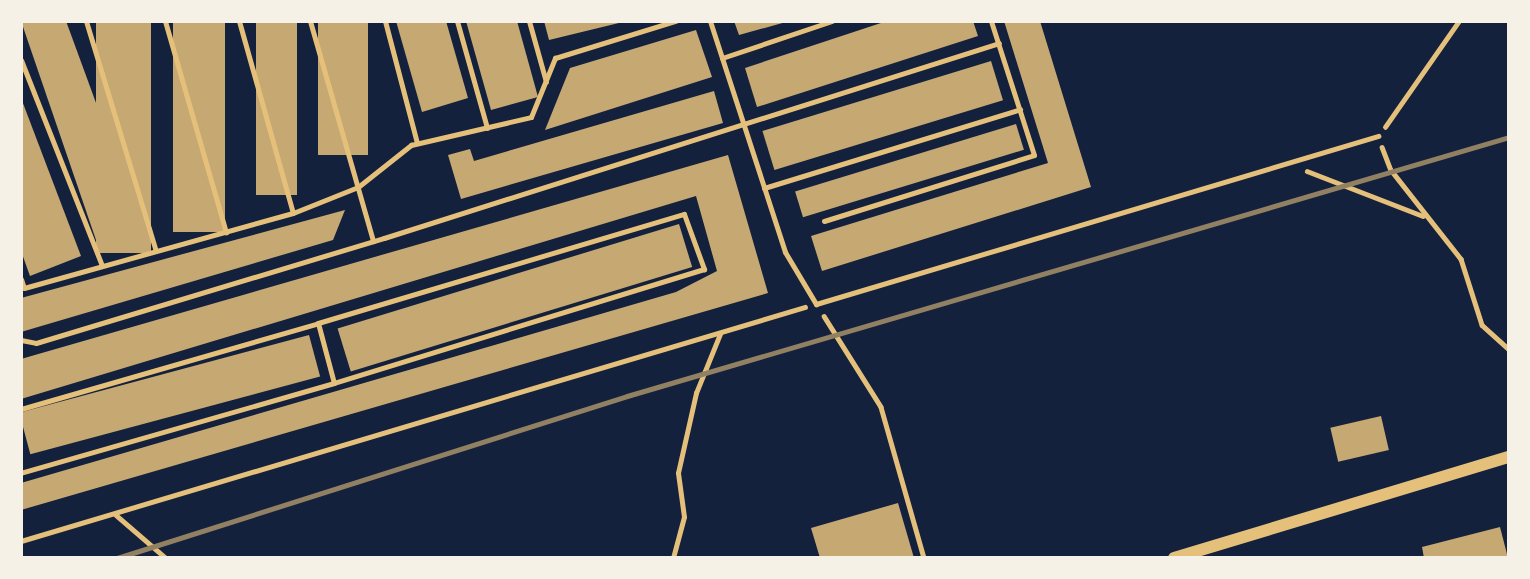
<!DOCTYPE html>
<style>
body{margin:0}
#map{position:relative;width:1530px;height:579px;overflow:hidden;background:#14213d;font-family:"Golos Text",sans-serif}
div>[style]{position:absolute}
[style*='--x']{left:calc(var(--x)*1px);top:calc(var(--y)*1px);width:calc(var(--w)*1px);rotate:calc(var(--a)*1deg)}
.building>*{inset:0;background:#c6a872;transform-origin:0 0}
.path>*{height:4.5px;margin:-2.25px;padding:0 2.25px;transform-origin:2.25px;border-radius:2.25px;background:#e5c07b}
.service>*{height:5px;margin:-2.5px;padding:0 2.5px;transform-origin:2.5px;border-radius:2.5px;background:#e5c07b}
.tertiary>*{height:12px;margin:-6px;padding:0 6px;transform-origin:6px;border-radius:6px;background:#e5c07b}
.rail>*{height:5px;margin:-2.5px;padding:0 2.5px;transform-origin:2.5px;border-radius:2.5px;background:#918062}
span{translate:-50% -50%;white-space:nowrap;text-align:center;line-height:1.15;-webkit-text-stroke:5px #f6f1e7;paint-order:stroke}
.frame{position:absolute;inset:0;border:23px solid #f6f1e7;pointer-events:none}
</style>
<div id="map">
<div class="building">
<i style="clip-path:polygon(21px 21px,66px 21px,140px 223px,96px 240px)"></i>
<i style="left:96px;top:21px;width:55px;height:232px"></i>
<i style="left:173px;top:21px;width:52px;height:211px"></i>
<i style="left:256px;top:21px;width:41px;height:174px"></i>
<i style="left:318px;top:21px;width:50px;height:134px"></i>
<i style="clip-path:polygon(396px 21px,446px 21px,468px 98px,422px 112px)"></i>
<i style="clip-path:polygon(466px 21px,517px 21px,538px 97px,491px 110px)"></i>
<i style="clip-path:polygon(544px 21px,623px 21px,623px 22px,549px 40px)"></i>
<i style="clip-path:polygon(734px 21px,786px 21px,786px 22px,739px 35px)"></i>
<i style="clip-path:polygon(887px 21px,973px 21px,978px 36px,757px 107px,745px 68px)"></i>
<i style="clip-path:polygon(1004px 21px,1040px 21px,1091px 187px,822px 271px,811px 236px,1048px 163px)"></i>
<i style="clip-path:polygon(696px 30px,712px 77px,545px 130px,570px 68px)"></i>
<i style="left:991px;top:61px;width:41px;height:239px;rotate:73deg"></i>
<i style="clip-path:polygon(714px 91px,723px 123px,461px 199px,448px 155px,470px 149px,474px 161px)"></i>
<i style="clip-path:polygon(21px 98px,81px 256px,30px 276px,21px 251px)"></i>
<i style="left:1016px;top:124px;width:27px;height:231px;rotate:73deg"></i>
<i style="clip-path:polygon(728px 155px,768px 293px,21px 510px,21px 483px,676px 292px,717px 271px,696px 196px,21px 399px,21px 359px)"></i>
<i style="clip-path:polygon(345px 210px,333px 240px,21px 332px,21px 298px)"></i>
<i style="left:679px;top:224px;width:45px;height:357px;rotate:73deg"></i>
<i style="left:309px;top:335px;width:43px;height:300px;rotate:75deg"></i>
<i style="left:1381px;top:416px;width:35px;height:52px;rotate:77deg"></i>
<i style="clip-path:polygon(898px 503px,914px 558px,820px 558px,811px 528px)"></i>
<i style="clip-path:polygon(1500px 527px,1508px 558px,1424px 558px,1422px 547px)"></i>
</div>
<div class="path">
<i style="--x:1385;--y:127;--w:129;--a:-55.1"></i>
<i style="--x:1382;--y:147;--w:25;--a:69"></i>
<i style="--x:1391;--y:170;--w:113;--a:51.8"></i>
<i style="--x:1461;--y:259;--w:69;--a:72.3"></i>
<i style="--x:1482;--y:325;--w:36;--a:42"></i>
<i style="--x:1307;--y:171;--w:124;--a:21.2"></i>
<i style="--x:824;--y:316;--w:107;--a:57.9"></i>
<i style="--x:881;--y:407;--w:157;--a:74.1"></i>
<i style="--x:116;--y:515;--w:66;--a:40.7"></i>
<i style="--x:21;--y:541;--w:818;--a:-16.62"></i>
<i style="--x:673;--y:558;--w:42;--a:-75"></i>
<i style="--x:684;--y:517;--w:44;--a:-97.8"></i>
<i style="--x:678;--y:473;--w:82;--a:-77.3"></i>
<i style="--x:696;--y:393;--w:64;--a:-67.9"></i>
</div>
<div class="service">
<i style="--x:86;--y:21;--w:240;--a:73.1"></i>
<i style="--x:165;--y:21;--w:220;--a:73.9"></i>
<i style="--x:239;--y:21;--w:199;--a:74.3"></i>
<i style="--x:310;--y:21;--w:229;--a:74"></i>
<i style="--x:385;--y:21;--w:126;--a:75.3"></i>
<i style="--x:457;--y:21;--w:111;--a:74.3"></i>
<i style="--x:529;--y:21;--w:63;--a:74.4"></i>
<i style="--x:710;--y:21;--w:243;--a:72"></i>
<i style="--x:785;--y:252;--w:61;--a:59.2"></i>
<i style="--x:816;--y:304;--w:587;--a:-16.64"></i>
<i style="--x:722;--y:58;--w:116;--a:-18.6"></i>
<i style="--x:21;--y:60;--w:221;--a:68.5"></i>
<i style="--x:764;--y:188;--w:268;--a:-17.1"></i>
<i style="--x:824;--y:221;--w:220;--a:-17.4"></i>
<i style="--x:1034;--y:155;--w:141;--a:-107.8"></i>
<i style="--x:21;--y:279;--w:9;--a:72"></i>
<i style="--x:24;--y:288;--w:279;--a:-15.6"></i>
<i style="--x:293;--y:213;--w:70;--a:-21.8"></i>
<i style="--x:358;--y:187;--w:68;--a:-38.4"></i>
<i style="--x:411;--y:145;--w:123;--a:-13.1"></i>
<i style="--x:531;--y:117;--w:64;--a:-67.9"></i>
<i style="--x:555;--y:58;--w:126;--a:-17.1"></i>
<i style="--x:318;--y:323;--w:382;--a:-16.6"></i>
<i style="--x:684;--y:214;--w:59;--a:70"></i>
<i style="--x:704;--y:269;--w:387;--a:162.9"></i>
<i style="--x:21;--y:340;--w:15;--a:11"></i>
<i style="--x:36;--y:343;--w:363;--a:-16.8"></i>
<i style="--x:384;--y:238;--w:645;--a:-17.59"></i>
<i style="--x:21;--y:409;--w:309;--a:-16.1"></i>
<i style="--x:318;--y:323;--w:62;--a:75.1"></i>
<i style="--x:334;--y:383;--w:326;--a:164"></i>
</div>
<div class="tertiary">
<i style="--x:1174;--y:558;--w:350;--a:-16.8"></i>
</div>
<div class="rail">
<i style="--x:117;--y:558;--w:535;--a:-17.62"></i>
<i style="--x:627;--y:396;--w:919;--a:-16.36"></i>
</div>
<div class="frame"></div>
</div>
